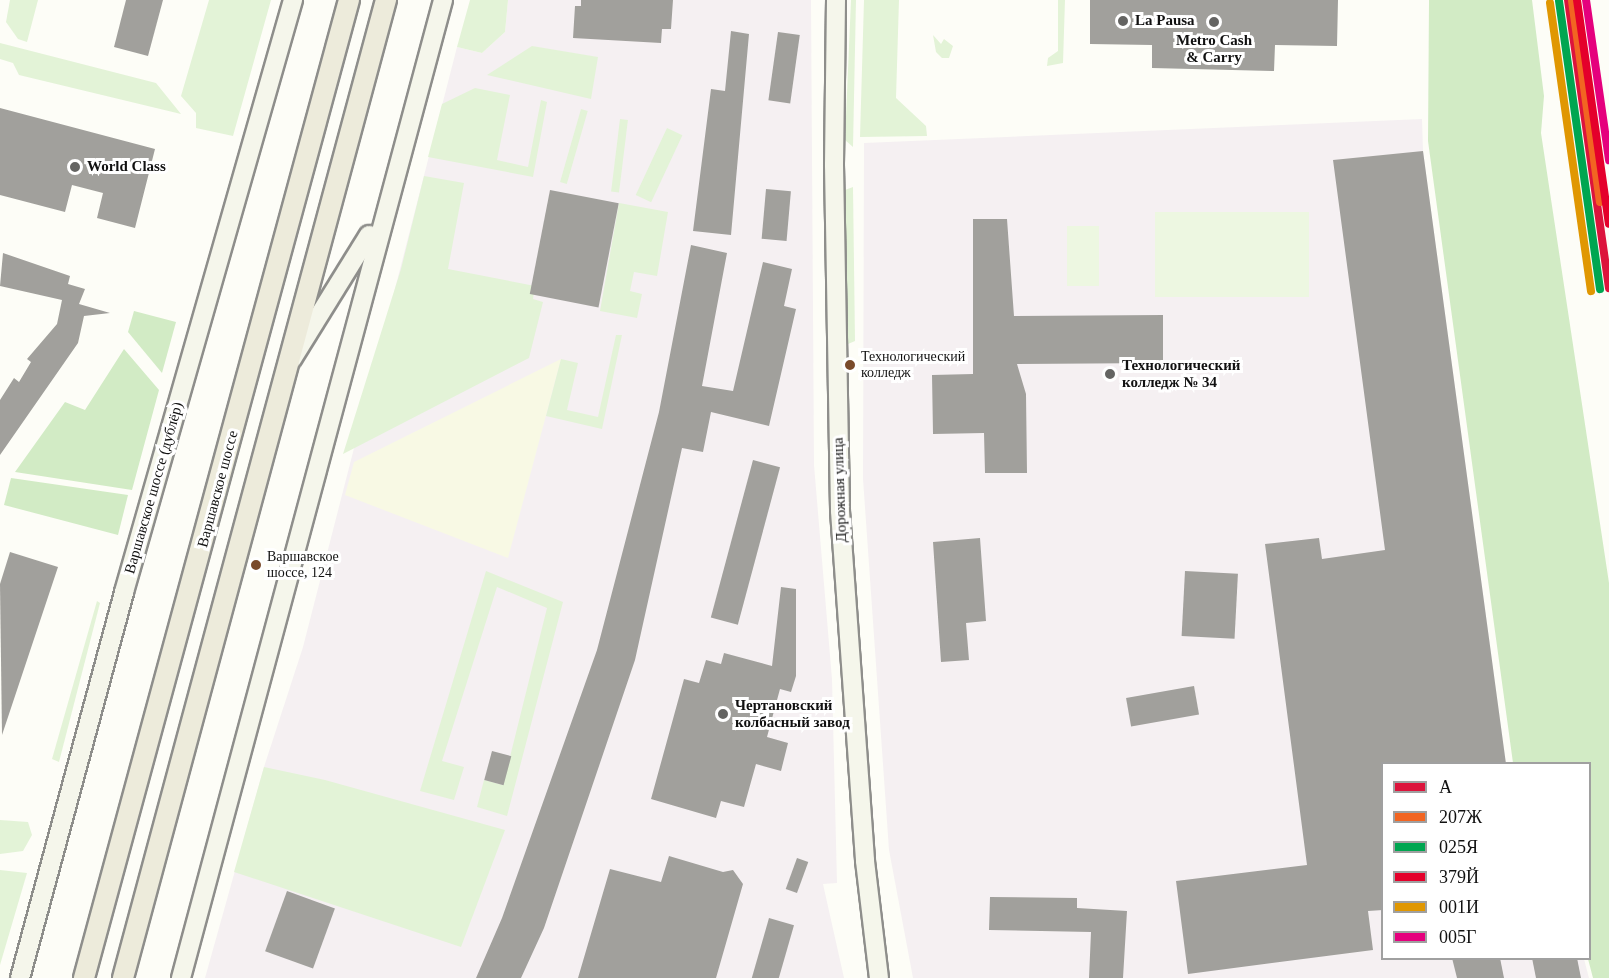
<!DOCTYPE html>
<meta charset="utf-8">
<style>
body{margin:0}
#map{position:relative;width:1609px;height:978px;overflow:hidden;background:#fdfdf7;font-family:Georgia,serif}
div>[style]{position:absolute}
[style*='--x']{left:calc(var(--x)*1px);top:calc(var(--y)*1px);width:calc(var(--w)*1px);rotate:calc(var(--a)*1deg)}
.industrial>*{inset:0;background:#f5f0f2}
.farmland>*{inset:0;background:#f8f9e4}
.green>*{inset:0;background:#e3f3d7;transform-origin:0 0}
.forest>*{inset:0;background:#d2ebc5}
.pitch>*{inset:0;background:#edf7e1;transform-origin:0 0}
.building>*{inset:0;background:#a1a09c;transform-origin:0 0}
.roads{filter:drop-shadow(2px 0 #8e8e8b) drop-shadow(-2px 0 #8e8e8b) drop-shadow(0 2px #8e8e8b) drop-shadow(0 -2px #8e8e8b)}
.secondary>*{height:18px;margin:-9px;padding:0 9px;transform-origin:9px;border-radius:9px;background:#f5f6eb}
.primary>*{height:20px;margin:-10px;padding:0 10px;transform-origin:10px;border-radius:10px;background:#edebdb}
.rail-1>*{height:8px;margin:-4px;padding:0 4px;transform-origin:4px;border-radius:4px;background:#dc143c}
.rail-2>*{height:8px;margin:-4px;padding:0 4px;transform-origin:4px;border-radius:4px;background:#f26522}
.rail-3>*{height:8px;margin:-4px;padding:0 4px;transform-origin:4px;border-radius:4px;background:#00a651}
.rail-4>*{height:8px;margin:-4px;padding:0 4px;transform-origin:4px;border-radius:4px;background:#e4002b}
.rail-5>*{height:8px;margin:-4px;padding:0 4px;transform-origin:4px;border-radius:4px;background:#e09702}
.rail-6>*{height:8px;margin:-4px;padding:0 4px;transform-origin:4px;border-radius:4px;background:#e5007d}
.dots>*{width:16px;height:16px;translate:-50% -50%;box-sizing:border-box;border:3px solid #fff;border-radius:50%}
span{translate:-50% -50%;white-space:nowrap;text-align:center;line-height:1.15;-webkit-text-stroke:6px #fff;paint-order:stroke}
.bus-label{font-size:14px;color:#111}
.left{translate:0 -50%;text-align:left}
.poi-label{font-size:15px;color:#111;font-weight:700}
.street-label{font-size:15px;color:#111}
.legend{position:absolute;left:1381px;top:762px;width:210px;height:198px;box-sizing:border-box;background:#fff;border:2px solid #a0a0a0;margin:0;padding:8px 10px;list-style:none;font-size:18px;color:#111}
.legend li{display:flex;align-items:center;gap:12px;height:30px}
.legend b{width:30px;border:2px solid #a0a0a0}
</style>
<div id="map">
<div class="industrial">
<i style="clip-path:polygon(508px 0,811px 0,814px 465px,832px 679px,837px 883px,823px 884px,844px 978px,205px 978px,264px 767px,303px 647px,457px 47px,482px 53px,505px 32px)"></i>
<i style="clip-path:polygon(1422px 119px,1423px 151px,1506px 763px,1382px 764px,1382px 958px,1584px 959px,1589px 978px,913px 978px,889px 850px,863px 479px,864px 143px)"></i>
</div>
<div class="farmland">
<i style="clip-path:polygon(561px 359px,508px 558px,345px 495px,354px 462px)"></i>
</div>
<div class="green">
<i style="clip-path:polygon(10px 0,38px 0,27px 42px,18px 39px,6px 22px)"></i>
<i style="clip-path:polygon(209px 0,271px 0,233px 136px,196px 128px,196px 113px,181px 96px)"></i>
<i style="clip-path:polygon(470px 0,508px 0,505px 32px,482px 53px,457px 47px)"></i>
<i style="clip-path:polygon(851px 0,856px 0,853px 147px,845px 140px)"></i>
<i style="clip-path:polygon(864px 0,899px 0,896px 98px,926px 126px,927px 136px,860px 137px)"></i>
<i style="clip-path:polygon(1058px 0,1065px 0,1063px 63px,1047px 66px,1048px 58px,1058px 51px)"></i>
<i style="clip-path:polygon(933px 35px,941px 44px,944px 39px,953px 46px,949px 58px,942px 58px,936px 52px)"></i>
<i style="clip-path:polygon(0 43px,156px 83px,181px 114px,19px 75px,13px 63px,0 59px)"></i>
<i style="clip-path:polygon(532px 46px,598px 57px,591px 99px,487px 75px)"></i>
<i style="clip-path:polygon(475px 88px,510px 95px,497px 160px,528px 167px,541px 100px,547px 102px,533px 177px,428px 157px,442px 104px)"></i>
<i style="left:581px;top:109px;width:7px;height:76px;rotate:16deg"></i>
<i style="left:620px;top:119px;width:8px;height:73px;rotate:7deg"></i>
<i style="left:667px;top:128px;width:17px;height:74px;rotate:25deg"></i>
<i style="clip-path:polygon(424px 176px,464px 183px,448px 269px,535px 286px,533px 299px,543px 302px,529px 358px,343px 454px,401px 269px)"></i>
<i style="clip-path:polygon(853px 187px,855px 341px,848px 344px,845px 190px)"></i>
<i style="clip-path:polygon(619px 203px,668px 212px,657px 276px,634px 272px,630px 291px,642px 294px,637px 318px,600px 311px)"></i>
<i style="clip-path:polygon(616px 335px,622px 335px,602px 429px,546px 416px,561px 359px,578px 363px,567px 410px,598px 417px)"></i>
<i style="clip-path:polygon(486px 571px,563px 602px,507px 816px,477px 807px,484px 780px,503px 785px,547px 608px,497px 587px,442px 761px,464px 767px,454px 800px,420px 791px)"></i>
<i style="clip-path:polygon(97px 601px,100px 603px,59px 762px,52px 759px)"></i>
<i style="clip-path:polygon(264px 767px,325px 780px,505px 830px,461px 947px,234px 872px)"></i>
<i style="clip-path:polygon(0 820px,28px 822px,32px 835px,23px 851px,0 854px)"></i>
<i style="clip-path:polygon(0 870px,27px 873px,0 965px)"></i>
</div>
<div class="forest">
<i style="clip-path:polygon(1429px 0,1532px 0,1544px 96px,1541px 133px,1609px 583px,1609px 978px,1593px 978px,1588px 959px,1590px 764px,1513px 763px,1428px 141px)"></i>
<i style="clip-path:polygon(134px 311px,176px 322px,162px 373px,128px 332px)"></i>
<i style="clip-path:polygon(124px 349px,159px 390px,132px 490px,15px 472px,65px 402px,85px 410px)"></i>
<i style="clip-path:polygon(11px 478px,128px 495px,118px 535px,4px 505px)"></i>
</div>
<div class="pitch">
<i style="left:1155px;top:212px;width:154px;height:85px"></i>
<i style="left:1067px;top:226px;width:32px;height:60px"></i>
</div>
<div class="building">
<i style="clip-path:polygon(126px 0,163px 0,148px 56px,114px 47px)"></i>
<i style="clip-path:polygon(581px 0,673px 0,671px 29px,662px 29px,661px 43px,573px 38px,575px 6px,581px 6px)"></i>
<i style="clip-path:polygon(1090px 0,1338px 0,1337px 46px,1275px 45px,1274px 71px,1152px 68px,1152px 45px,1090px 44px)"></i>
<i style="clip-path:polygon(731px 31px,749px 34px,731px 235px,693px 231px,711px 89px,725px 91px)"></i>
<i style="left:778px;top:32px;width:22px;height:69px;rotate:8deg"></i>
<i style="clip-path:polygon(0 108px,155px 149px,135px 228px,97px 218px,103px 193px,72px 185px,65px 212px,0 195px)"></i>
<i style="clip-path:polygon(1423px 151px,1506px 764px,1383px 764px,1383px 910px,1368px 911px,1373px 950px,1188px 974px,1176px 881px,1307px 865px,1265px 544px,1319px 538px,1322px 559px,1385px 550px,1333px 160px)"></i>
<i style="left:766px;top:189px;width:25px;height:50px;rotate:5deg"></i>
<i style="left:550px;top:190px;width:70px;height:106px;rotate:11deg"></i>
<i style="clip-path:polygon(973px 219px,1007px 219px,1014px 316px,1163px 315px,1163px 363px,1017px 364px,1026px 394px,1027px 473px,985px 473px,984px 433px,933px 434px,932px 375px,973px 374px)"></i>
<i style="clip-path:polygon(691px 245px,727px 253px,702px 386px,733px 391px,763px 262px,792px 269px,784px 306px,796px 309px,769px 426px,711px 412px,703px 452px,682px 448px,635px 660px,544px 928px,521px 978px,476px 978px,502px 918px,597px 650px,659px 412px)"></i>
<i style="clip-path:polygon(3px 253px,70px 276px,68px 284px,85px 289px,79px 304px,110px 313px,84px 316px,78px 343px,0 455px,0 400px,14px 378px,19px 382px,31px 362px,27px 359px,57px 324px,62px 300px,0 286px)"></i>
<i style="left:753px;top:460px;width:28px;height:163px;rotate:15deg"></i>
<i style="clip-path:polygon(980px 538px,986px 621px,966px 623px,969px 660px,941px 662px,933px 542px)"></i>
<i style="clip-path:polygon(10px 552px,58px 567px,2px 735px,0 584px)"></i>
<i style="left:1185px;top:571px;width:53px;height:65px;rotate:3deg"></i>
<i style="clip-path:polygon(781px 587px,796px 589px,796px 676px,791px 692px,780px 689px,767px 737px,788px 743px,781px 771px,756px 764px,744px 807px,721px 801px,716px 818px,651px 799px,684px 679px,699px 683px,706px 660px,721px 664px,724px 653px,772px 666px)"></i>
<i style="left:1194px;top:686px;width:29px;height:69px;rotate:80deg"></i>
<i style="left:492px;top:751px;width:20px;height:30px;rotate:15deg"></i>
<i style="clip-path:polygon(669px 856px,723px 872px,733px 870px,743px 884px,716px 978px,578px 978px,610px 869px,661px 882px)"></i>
<i style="left:797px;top:858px;width:12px;height:33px;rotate:20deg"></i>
<i style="left:287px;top:891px;width:51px;height:64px;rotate:20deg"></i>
<i style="clip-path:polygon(990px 897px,1077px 898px,1077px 908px,1127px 911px,1123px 978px,1089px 978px,1091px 932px,989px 930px)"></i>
<i style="left:769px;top:918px;width:26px;height:63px;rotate:16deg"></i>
<i style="clip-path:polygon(1452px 958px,1500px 958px,1504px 978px,1457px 978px)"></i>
<i style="clip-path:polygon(1532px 958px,1577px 958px,1581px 978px,1536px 978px)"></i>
</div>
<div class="roads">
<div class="secondary">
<i style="--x:836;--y:0;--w:165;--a:90.7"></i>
<i style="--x:834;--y:165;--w:346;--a:89"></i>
<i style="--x:840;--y:511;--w:351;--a:85.9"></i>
<i style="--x:865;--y:861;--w:118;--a:83.2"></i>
<i style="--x:292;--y:359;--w:146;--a:-58.2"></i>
<i style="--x:20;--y:978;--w:400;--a:-74.9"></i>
<i style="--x:124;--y:592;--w:616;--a:-74.07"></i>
<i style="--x:181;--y:978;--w:1012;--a:-75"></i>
</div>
<div class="primary">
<i style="--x:84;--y:978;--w:1013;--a:-74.84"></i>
<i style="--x:123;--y:978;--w:1013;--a:-74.95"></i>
</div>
</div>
<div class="rail-1">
<i style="--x:1568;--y:0;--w:291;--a:81.9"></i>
</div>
<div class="rail-2">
<i style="--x:1572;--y:1;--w:203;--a:82.1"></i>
</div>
<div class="rail-3">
<i style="--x:1559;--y:1;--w:291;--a:81.9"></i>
</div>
<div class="rail-4">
<i style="--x:1577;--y:0;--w:226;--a:81.9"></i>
</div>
<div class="rail-5">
<i style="--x:1550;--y:3;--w:291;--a:81.9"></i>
</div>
<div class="rail-6">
<i style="--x:1586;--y:0;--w:162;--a:81.8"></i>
</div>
<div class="dots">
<i style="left:1123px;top:21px;background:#646462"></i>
<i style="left:1214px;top:22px;background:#646462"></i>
<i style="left:75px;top:167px;background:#646462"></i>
<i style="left:850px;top:365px;background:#7a4b2a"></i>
<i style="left:1110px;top:374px;background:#646462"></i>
<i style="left:256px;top:565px;background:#7a4b2a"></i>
<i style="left:723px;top:714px;background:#646462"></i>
</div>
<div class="bus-label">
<span class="left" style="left:861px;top:365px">Технологический<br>колледж</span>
<span class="left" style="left:267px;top:565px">Варшавское<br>шоссе, 124</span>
</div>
<div class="poi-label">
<span class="left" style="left:1135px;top:21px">La Pausa</span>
<span style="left:1214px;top:49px">Metro Cash<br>&amp; Carry</span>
<span class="left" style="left:87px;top:167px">World Class</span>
<span class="left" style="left:1122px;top:374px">Технологический<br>колледж № 34</span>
<span class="left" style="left:735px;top:714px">Чертановский<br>колбасный завод</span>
</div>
<div class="street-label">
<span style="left:154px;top:488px;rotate:-74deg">Варшавское шоссе (дублёр)</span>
<span style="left:218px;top:489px;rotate:-75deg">Варшавское шоссе</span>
<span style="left:840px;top:490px;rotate:-92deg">Дорожная улица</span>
</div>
<ul class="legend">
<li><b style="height:8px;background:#dc143c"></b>A</li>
<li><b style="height:8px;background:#f26522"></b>207Ж</li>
<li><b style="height:8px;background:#00a651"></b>025Я</li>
<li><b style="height:8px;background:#e4002b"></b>379Й</li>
<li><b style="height:8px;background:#e09702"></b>001И</li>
<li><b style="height:8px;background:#e5007d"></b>005Г</li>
</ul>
</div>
